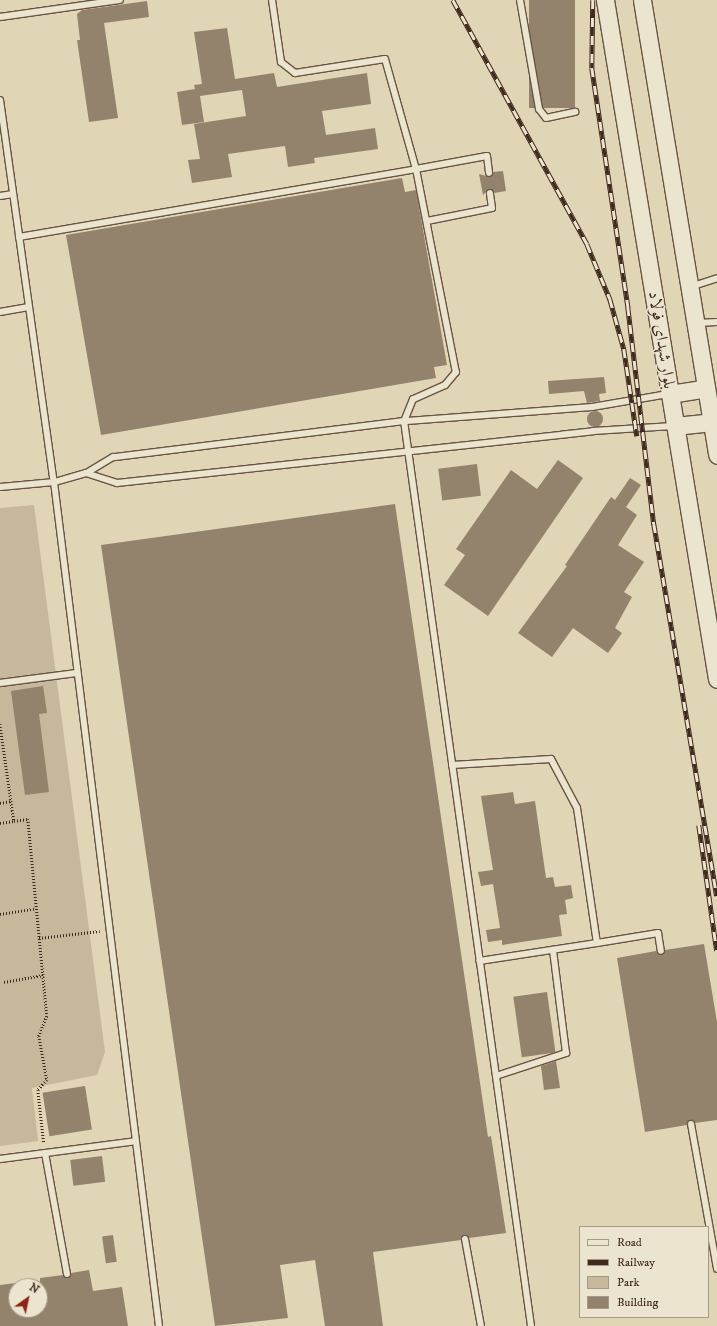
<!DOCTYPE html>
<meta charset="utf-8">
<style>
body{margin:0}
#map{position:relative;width:717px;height:1326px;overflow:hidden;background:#e0d5b4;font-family:"IM FELL DW Pica",Amiri,serif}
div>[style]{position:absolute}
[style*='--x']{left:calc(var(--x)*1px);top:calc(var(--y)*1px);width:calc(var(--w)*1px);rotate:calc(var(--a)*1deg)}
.green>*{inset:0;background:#c5b89b}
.building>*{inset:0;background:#93826c;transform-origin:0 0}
.round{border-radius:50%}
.path>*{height:2.5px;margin-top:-1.25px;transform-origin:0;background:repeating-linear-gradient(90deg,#40291f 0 1px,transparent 0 3px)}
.roads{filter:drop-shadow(1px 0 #685444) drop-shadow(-1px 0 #685444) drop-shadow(0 1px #685444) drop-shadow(0 -1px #685444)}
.lane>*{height:6px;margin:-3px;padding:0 3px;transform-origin:3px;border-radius:3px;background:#ebe4ce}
.secondary>*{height:17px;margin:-8.5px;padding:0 8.5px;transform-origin:8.5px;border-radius:8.5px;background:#ebe4ce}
.rail>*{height:4.5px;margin-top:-2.25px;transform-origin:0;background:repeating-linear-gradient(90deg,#ebe4ce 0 9px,#40291f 0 18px);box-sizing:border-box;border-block:1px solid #40291f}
span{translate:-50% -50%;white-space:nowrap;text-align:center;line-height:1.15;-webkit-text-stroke:3px #ebe4ce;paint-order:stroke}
.street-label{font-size:17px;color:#40291f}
.legend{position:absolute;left:579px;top:1226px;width:130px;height:92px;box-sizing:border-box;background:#ebe4ce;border:1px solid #a79988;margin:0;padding:5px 7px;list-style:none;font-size:12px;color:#40291f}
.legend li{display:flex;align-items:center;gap:8px;height:20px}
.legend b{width:20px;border:1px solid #a79988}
.north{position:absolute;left:8px;top:1278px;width:40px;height:40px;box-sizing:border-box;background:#ebe4ce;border:1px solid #a79988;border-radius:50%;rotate:33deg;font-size:11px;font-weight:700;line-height:16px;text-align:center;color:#40291f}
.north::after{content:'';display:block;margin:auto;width:14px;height:18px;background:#8f2418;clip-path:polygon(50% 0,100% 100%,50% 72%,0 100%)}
</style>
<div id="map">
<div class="green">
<i style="clip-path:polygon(34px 505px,105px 1052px,97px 1075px,32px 1088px,38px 1141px,0 1146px,0 508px)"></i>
</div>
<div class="building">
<i style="left:529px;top:0;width:46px;height:108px"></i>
<i style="clip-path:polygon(147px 1px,149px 17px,104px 23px,118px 118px,89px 122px,77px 40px,80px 40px,77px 14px,82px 10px)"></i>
<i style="clip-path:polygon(227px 28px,235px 79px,274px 73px,277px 87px,367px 73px,371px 104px,322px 111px,326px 135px,375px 128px,378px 149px,314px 158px,315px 163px,288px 167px,285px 146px,228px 154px,232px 177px,192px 183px,188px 160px,200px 159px,194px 124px,246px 116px,242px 90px,200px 96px,204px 122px,182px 125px,177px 92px,195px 89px,194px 85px,202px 84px,194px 32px)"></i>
<i style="clip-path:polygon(503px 171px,506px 191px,494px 193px,489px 189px,483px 195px,479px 174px,490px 177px,493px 172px)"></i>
<i style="clip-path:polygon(402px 178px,405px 192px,416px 190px,447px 365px,434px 367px,436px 378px,101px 435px,66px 235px)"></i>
<i style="clip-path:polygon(604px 377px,606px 393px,599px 394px,600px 401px,587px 403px,584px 391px,549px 394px,548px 381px)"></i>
<i class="round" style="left:587px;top:411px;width:16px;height:16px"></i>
<i style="clip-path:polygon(558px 460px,583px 478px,488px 616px,444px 585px,465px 555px,456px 549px,511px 470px,537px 489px)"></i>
<i style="left:477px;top:464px;width:32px;height:39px;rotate:83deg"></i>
<i style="clip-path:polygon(630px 478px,641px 485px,626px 507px,637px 515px,618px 545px,644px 562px,624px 592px,632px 597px,615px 628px,622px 633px,608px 653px,573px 628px,552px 657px,518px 633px,567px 566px,565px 565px,611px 497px,615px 500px)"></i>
<i style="clip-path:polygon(395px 504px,488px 1137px,491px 1136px,506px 1233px,469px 1238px,465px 1235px,461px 1240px,373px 1252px,383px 1326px,325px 1326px,315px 1260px,280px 1265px,288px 1318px,215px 1326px,101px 545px)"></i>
<i style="clip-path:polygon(43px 686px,47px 713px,39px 714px,49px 792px,25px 795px,11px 691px)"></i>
<i style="clip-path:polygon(513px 792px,515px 804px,535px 801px,546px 878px,553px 877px,555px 887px,571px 885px,573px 898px,565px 900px,567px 914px,559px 915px,562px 936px,502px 945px,502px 940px,488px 942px,486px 930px,500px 928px,493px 884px,481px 886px,478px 872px,493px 870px,481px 796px)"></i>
<i style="clip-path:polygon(704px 944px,717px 1022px,717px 1120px,695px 1123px,691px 1120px,687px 1125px,645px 1132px,617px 958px,656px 951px,661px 955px,665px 950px)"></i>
<i style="left:547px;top:992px;width:61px;height:34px;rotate:82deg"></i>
<i style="clip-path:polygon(556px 1061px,560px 1088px,544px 1090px,541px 1066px)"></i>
<i style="left:85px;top:1086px;width:44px;height:43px;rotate:81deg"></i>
<i style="left:102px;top:1156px;width:26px;height:32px;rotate:83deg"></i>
<i style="left:113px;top:1235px;width:27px;height:11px;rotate:82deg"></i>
<i style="clip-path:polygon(89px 1270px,93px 1291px,122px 1287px,128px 1326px,0 1326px,0 1285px,16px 1283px,16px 1310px,40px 1310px,40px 1278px,63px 1275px,67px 1278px,71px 1273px)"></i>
</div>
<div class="path">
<i style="--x:0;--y:724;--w:98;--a:81.8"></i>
<i style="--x:14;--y:821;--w:14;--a:-8"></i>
<i style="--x:28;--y:819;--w:198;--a:84.5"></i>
<i style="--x:47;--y:1016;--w:22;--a:112"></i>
<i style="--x:39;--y:1036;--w:45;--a:79.7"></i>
<i style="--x:47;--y:1080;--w:13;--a:132"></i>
<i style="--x:38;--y:1090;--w:54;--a:83.7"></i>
<i style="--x:0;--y:803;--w:11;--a:-10"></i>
<i style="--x:0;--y:823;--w:14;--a:-8"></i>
<i style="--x:0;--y:914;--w:36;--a:-9"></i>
<i style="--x:39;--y:938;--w:61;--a:-6.5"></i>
<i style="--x:4;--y:982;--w:40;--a:-10"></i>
</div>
<div class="roads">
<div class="lane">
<i style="--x:272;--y:0;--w:63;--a:81.7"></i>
<i style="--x:281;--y:62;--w:18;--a:38"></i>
<i style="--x:295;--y:73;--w:91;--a:-8.8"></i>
<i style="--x:385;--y:59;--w:114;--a:74.3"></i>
<i style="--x:416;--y:169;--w:72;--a:-10.4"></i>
<i style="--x:487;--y:156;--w:17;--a:83"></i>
<i style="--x:520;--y:0;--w:111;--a:80.1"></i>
<i style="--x:539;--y:109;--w:11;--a:52"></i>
<i style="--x:546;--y:118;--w:30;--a:-12"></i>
<i style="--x:0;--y:17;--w:121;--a:-8.1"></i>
<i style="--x:0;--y:100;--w:386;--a:82"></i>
<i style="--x:54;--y:482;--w:54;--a:174.7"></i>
<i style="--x:0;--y:196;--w:13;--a:-9"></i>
<i style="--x:427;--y:221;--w:66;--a:-11.3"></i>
<i style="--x:492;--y:208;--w:15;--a:-98"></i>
<i style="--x:19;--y:237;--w:403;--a:-9.7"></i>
<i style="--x:416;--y:169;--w:207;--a:78.9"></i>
<i style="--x:456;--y:372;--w:17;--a:130"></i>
<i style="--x:445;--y:385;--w:35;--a:156"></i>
<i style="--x:413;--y:399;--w:24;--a:112"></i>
<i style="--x:404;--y:421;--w:914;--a:82.01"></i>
<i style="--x:690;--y:287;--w:28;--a:-18"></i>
<i style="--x:0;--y:312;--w:29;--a:-10"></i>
<i style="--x:697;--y:323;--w:20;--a:-3"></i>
<i style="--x:668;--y:394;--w:77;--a:170.3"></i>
<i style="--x:592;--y:407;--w:189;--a:175.7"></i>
<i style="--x:404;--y:421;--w:293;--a:172.9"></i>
<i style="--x:113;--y:457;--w:31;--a:149"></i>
<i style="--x:86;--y:473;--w:33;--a:18"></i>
<i style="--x:117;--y:483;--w:479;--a:-6.2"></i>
<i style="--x:593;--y:431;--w:80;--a:-3.6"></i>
<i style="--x:86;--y:473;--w:33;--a:164"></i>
<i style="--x:54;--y:482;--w:851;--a:82.91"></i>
<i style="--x:0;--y:683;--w:78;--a:-7.4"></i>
<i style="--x:452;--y:765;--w:99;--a:-3.5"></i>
<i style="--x:551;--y:759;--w:55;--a:62"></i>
<i style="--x:577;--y:808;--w:136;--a:81.6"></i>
<i style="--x:597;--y:943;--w:119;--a:171.3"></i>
<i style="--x:597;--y:943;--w:62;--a:-9.3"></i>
<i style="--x:658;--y:933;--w:18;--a:81"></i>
<i style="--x:496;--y:1076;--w:74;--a:-18.2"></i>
<i style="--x:566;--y:1053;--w:104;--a:-97.2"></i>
<i style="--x:691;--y:1124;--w:147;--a:79.8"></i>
<i style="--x:45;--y:1153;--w:123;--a:79.7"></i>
<i style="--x:0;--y:1159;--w:137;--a:-7.5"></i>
<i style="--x:465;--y:1239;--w:88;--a:79.6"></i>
</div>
<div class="secondary">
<i style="--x:605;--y:0;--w:688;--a:80.63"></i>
<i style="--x:642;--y:0;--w:461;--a:80.6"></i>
<i style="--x:670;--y:394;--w:36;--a:-9"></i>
<i style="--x:675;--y:426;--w:37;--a:-6"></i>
</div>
</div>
<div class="rail">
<i style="--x:453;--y:0;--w:278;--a:61.2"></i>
<i style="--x:587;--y:244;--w:60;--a:67.3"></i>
<i style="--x:610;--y:299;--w:52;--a:74.4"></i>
<i style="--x:624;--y:349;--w:88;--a:81.5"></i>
<i style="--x:593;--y:0;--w:68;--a:90.8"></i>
<i style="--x:592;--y:68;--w:242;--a:81.4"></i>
<i style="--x:628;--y:307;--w:219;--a:83.2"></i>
<i style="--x:654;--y:524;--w:377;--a:80.4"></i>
<i style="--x:699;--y:825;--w:127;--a:81.9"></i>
</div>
<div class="street-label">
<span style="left:661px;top:340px;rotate:81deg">بلوار شهدای فولاد</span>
</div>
<ul class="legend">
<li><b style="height:5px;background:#ebe4ce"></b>Road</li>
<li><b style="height:5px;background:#40291f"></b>Railway</li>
<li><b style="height:11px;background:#c5b89b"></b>Park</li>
<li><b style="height:11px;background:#93826c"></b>Building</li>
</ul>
<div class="north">N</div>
</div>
